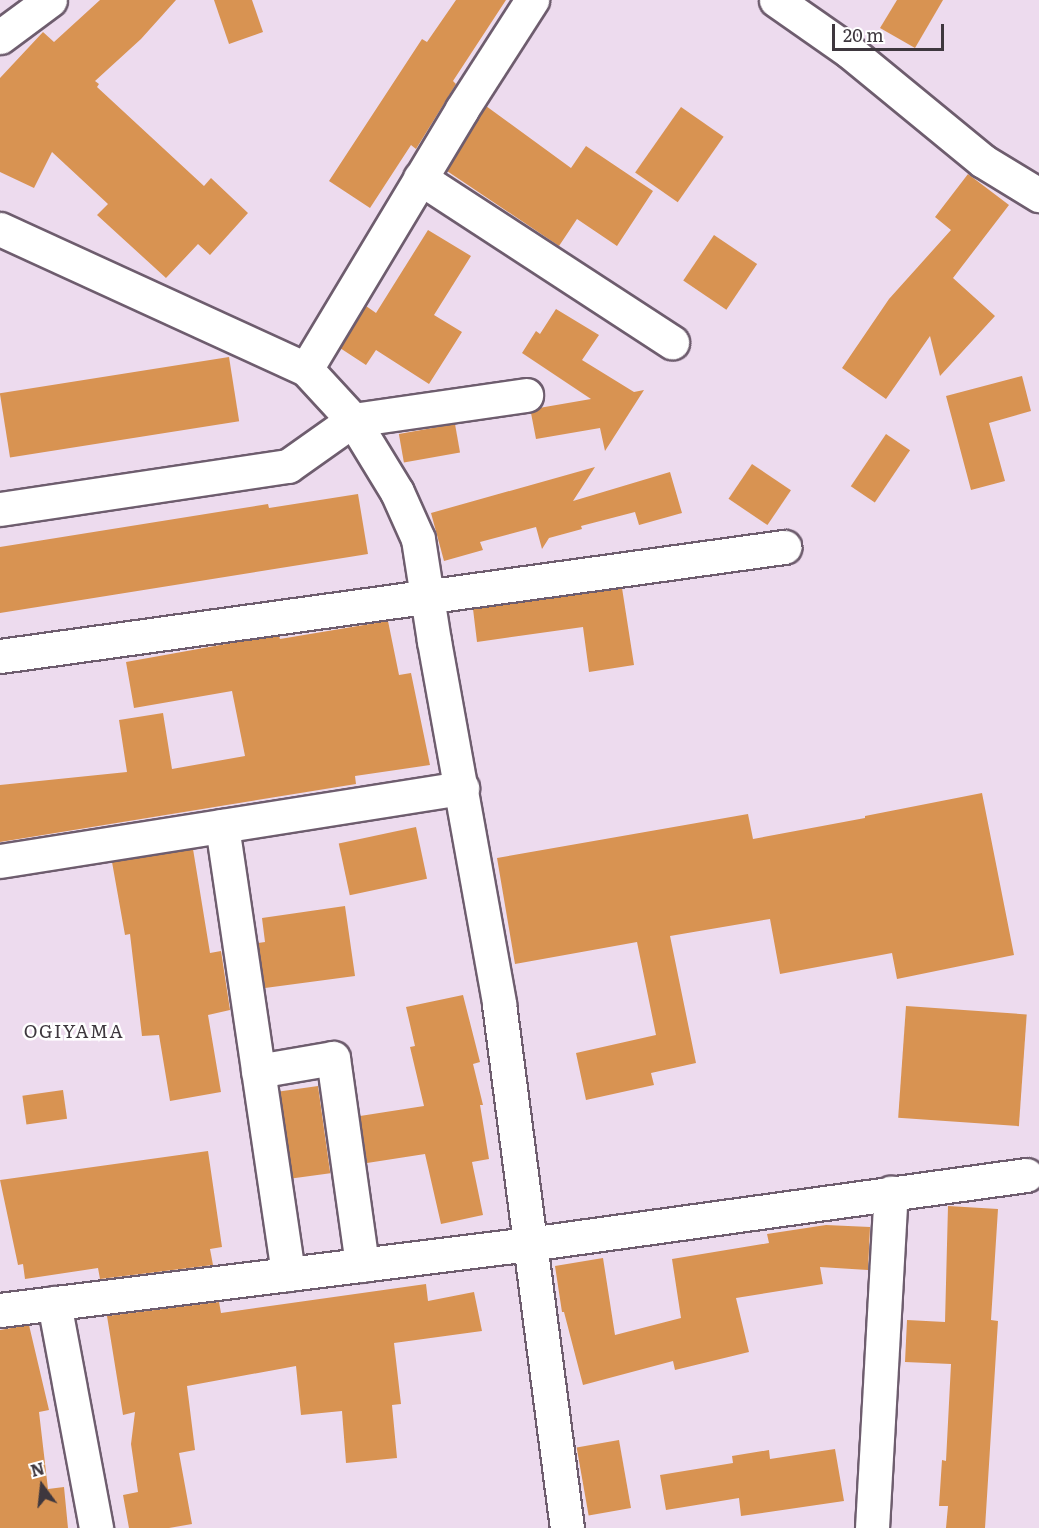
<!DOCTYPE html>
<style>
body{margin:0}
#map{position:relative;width:1039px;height:1528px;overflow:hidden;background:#eddbee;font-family:Literata,serif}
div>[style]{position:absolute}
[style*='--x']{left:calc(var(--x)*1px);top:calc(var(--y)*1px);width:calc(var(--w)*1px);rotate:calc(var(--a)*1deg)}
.building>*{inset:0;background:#d89352;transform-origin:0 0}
.roads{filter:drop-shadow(2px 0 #6e5d6e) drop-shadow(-2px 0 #6e5d6e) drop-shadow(0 2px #6e5d6e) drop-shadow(0 -2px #6e5d6e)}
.minor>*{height:33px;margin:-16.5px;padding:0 16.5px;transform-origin:16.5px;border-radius:16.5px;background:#fff}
span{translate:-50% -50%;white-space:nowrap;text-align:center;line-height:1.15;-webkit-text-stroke:5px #fff;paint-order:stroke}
.quarter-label{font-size:18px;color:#3e373e;letter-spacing:1.5px}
.north{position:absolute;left:12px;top:1456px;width:60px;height:60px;-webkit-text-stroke:4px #fff;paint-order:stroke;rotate:345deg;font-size:16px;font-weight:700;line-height:24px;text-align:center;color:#3e373e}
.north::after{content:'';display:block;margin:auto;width:21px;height:27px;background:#3e373e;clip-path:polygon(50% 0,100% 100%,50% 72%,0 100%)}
.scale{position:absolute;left:832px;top:24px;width:112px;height:27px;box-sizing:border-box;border:3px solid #3e373e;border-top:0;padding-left:8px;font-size:18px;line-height:21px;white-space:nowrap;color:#3e373e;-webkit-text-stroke:4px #fff;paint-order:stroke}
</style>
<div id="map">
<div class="building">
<i style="clip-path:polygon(100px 0,176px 0,141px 39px,95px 81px,99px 84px,97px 87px,204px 186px,211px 178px,248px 213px,210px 255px,198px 244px,166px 278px,97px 215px,108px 204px,52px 152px,34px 188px,0 172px,0 78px,43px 32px,54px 42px)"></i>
<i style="clip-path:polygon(214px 0,252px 0,263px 32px,229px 44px)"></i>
<i style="clip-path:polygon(456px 0,506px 0,453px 81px,456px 84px,416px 149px,411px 145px,370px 208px,329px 181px,422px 39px,427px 42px)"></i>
<i style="clip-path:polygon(897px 0,943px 0,915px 48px,880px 28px)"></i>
<i style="clip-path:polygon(486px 106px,571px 168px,586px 146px,653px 191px,617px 246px,577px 219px,559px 246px,447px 171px)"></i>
<i style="left:681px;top:107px;width:52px;height:80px;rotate:35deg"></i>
<i style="clip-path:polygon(968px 174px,1009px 205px,953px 278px,995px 316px,940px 376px,930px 336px,886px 399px,842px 368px,889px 299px,951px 230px,935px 217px)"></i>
<i style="clip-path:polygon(428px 230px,471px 256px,434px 315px,462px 332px,429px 384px,376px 350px,366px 365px,340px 348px,366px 306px,376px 313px)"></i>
<i style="left:714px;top:235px;width:52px;height:55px;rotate:34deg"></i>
<i style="clip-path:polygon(556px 309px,599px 335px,582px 360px,634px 392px,644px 390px,605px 451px,600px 428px,536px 439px,531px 413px,539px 408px,591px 399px,522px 353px,536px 331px,540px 334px)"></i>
<i style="left:229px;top:357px;width:65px;height:232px;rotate:81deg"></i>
<i style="clip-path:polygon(1022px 376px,1031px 411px,989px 423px,1005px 481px,971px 490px,946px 396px)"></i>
<i style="left:455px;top:424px;width:29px;height:57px;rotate:80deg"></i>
<i style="left:886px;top:434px;width:29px;height:63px;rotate:34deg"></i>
<i style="left:752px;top:464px;width:47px;height:42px;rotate:34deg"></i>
<i style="clip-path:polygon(595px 467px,573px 501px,670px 472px,682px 513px,639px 525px,635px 512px,581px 526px,582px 529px,549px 538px,542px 549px,536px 527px,480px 542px,483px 550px,444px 561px,431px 513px)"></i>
<i style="clip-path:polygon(358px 494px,368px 554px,0 613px,0 547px,268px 504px,269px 508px)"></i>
<i style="clip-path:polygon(622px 588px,634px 665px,589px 672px,583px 627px,477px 642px,473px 609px)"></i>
<i style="clip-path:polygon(388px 621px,399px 675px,411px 673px,430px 765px,355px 776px,356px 784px,0 842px,0 785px,127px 772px,119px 720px,163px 713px,172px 769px,245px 756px,232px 691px,134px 708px,126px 662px,237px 642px,279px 636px,280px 639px)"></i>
<i style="clip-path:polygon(982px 793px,1014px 955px,897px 979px,892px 953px,780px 974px,770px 919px,670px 936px,696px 1063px,651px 1073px,654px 1085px,586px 1100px,576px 1053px,656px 1035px,637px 942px,515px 964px,497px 858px,748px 814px,753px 839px,865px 818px,865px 816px)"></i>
<i style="left:416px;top:827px;width:53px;height:79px;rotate:78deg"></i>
<i style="clip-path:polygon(193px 849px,210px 953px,221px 951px,230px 1010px,208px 1015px,221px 1092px,170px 1101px,159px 1035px,142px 1036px,130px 934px,125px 935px,112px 862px)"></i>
<i style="clip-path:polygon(345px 906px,355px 976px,265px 988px,258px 943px,265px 942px,262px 918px)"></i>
<i style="clip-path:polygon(463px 995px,480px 1062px,473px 1064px,483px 1105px,480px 1105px,489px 1159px,472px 1162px,483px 1215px,441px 1224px,425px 1154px,367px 1163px,360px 1116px,424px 1106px,410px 1047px,415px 1046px,406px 1007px)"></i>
<i style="left:906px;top:1006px;width:121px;height:112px;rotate:4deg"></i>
<i style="left:318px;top:1086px;width:88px;height:39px;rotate:82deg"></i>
<i style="left:63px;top:1090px;width:29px;height:41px;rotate:82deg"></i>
<i style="clip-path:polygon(208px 1151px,222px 1247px,210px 1249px,213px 1265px,100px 1279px,98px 1268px,25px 1279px,23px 1264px,18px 1265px,0 1180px)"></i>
<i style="clip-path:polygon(948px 1206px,998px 1209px,991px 1320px,998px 1321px,985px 1528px,946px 1528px,948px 1506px,939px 1506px,942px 1460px,946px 1461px,951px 1364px,905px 1362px,907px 1320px,945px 1322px)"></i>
<i style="clip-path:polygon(826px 1225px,870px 1227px,868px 1270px,820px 1267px,823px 1284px,736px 1298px,749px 1352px,675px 1370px,673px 1361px,583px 1385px,564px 1312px,562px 1312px,555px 1266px,603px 1258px,615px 1335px,681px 1318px,672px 1259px,769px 1243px,767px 1234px)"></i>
<i style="clip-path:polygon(426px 1284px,428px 1301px,474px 1292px,482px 1331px,394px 1343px,401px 1404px,392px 1405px,397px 1458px,346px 1463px,342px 1411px,301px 1415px,296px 1366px,187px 1386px,195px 1450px,179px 1453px,192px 1524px,169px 1528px,129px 1528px,123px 1495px,138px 1492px,131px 1444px,135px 1412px,123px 1415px,107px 1316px,219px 1302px,221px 1313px)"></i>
<i style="clip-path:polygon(29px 1325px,49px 1410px,39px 1412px,48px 1489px,64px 1487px,68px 1528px,0 1528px,0 1330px)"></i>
<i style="left:619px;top:1440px;width:69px;height:43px;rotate:80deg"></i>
<i style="clip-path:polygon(835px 1449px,844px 1501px,741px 1516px,739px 1498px,666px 1510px,660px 1475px,733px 1463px,732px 1456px,769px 1450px,770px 1459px)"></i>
</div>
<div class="roads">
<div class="minor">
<i style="--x:776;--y:0;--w:89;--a:34.9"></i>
<i style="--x:849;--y:51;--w:173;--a:39.4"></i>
<i style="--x:983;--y:161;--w:66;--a:31.3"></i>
<i style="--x:0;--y:37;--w:62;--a:-36.5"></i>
<i style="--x:420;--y:178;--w:301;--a:33.1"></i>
<i style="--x:0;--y:229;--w:337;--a:24.6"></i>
<i style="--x:306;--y:369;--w:69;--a:47.3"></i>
<i style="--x:353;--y:420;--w:84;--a:58.6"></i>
<i style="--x:397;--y:492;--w:51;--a:65.9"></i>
<i style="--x:418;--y:539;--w:103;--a:81.1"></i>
<i style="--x:434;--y:641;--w:369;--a:79.8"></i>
<i style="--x:499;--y:1004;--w:528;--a:82.61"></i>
<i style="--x:306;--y:369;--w:303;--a:-59"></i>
<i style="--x:462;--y:109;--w:130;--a:-57.3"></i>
<i style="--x:0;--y:509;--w:291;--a:-8.5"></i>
<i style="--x:288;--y:466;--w:80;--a:-35.3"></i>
<i style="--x:353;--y:420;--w:175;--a:-8.2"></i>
<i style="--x:0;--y:656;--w:792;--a:-7.92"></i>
<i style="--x:222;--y:826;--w:453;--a:81.6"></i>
<i style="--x:0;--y:861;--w:468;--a:-9"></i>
<i style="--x:258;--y:1071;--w:76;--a:-9.8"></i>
<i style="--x:333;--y:1058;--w:209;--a:82"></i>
<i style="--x:54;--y:1303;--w:229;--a:79.4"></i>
<i style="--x:0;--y:1310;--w:533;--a:-7.11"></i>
<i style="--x:529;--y:1244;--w:502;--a:-7.9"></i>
<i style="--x:872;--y:1528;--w:336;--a:-86.8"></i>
</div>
</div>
<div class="quarter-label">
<span style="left:74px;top:1031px">OGIYAMA</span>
</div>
<div class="north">N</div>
<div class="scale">20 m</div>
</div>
